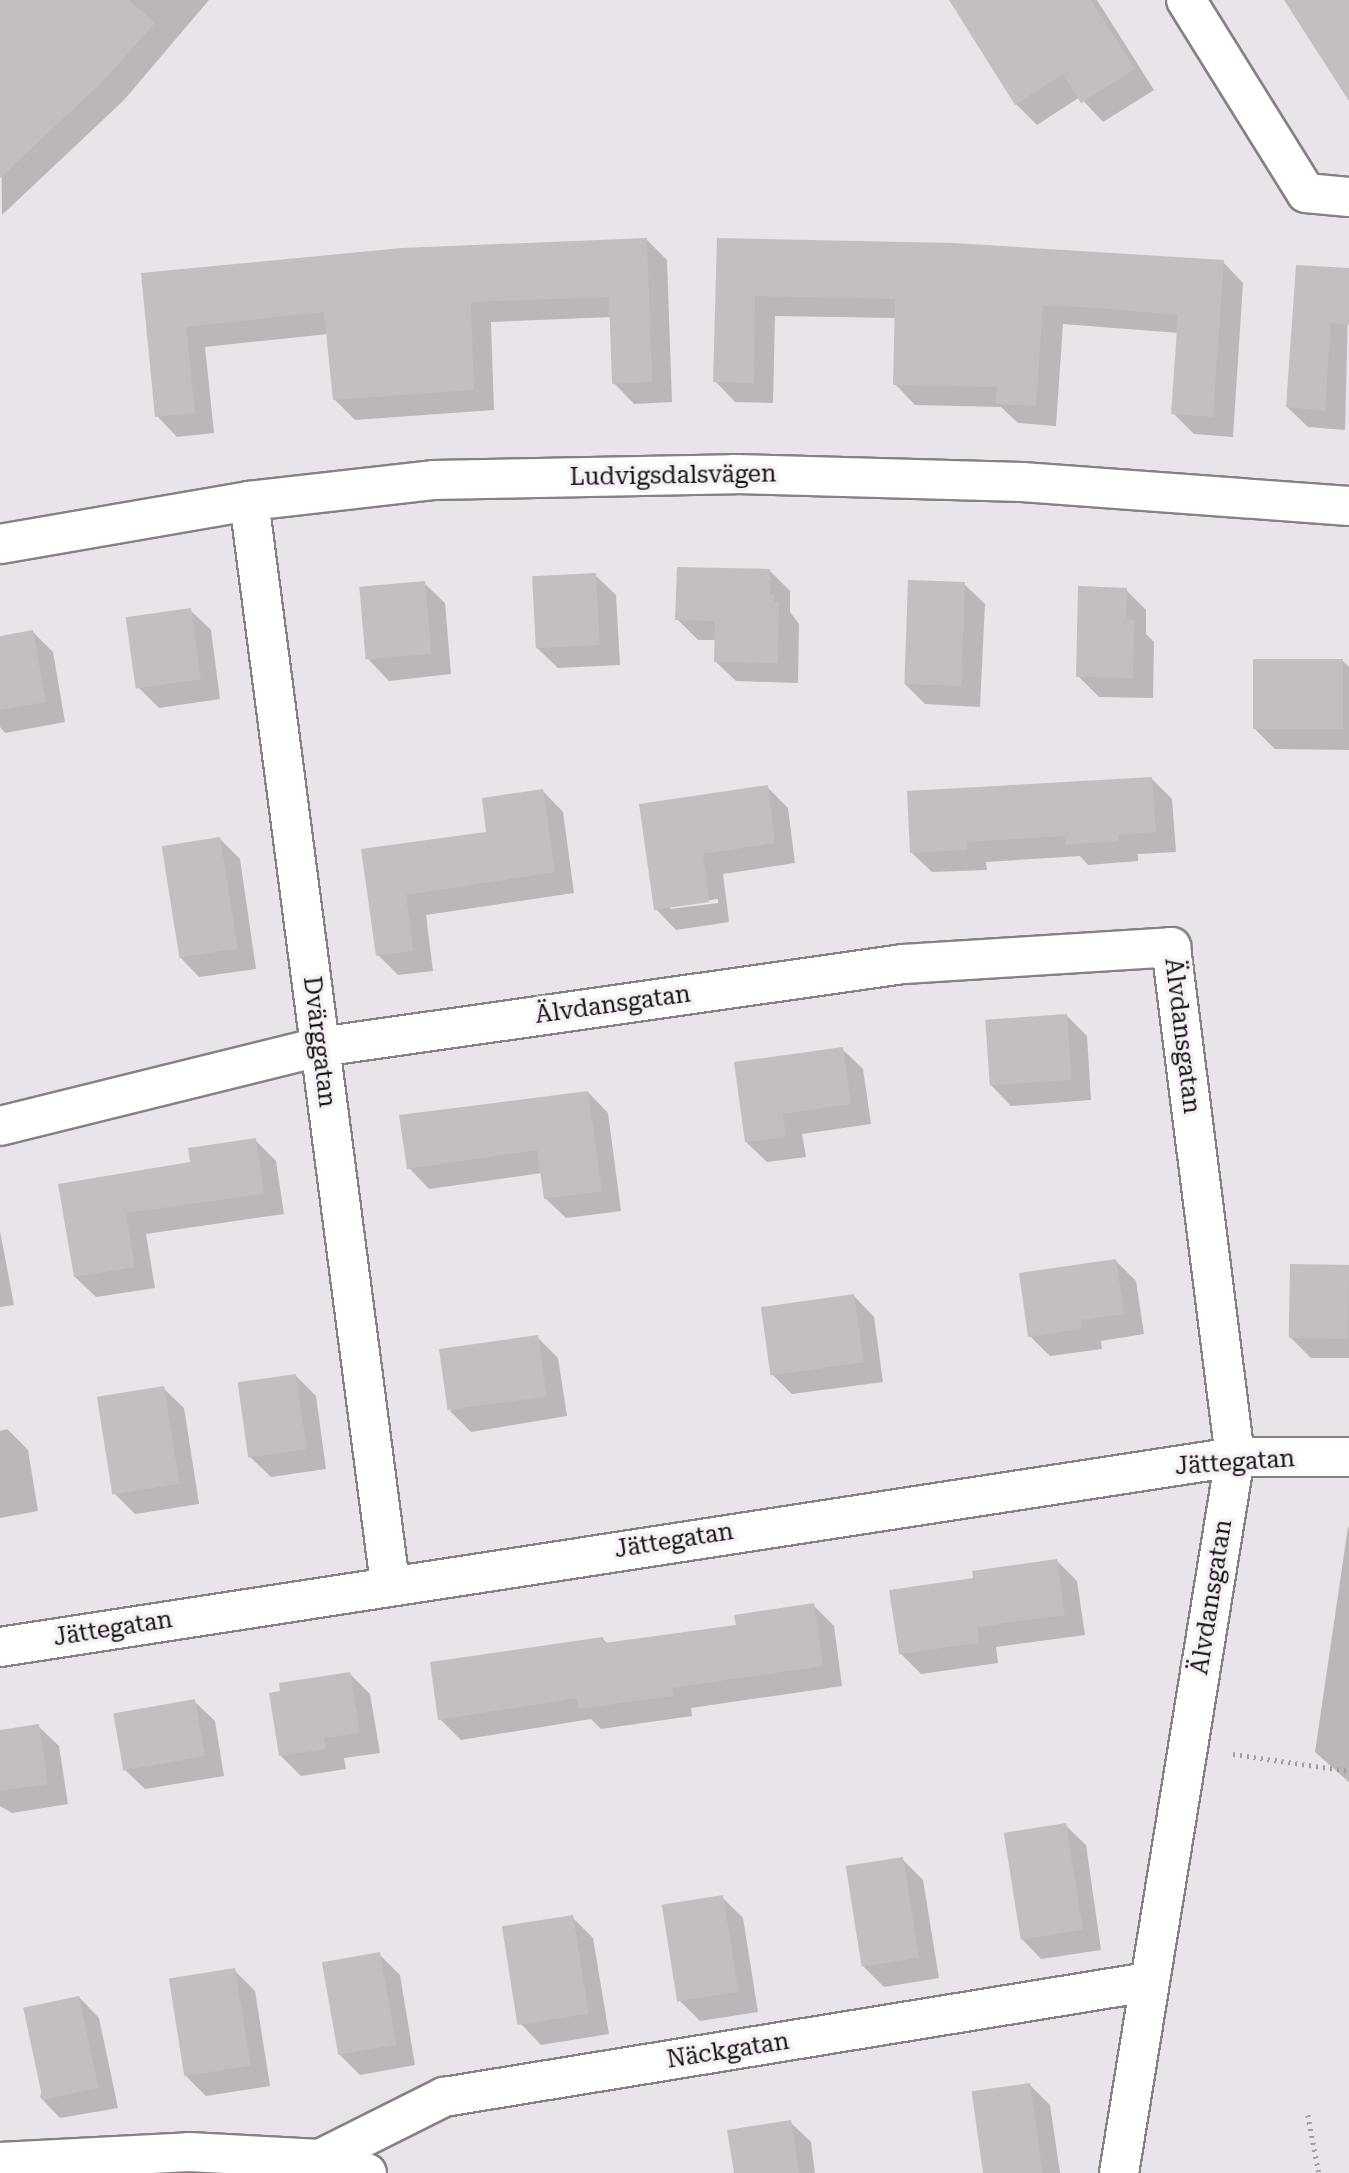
<!DOCTYPE html>
<meta charset="utf-8">
<style>
body{margin:0}
#map{position:relative;width:1349px;height:2173px;overflow:hidden;background:#e9e4e9;font-family:"Roboto Serif",serif}
div>[style]{position:absolute}
[style*='--x']{left:calc(var(--x)*1px);top:calc(var(--y)*1px);width:calc(var(--w)*1px);rotate:calc(var(--a)*1deg)}
.shadow>*{inset:0;background:#0003}
.building>*{inset:0;background:#c3bec2;transform-origin:0 0}
.path>*{height:4.5px;margin-top:-2.25px;transform-origin:0;background:repeating-linear-gradient(90deg,#a09ca0 0 2px,transparent 0 7px)}
.roads{filter:drop-shadow(2px 0 #858185) drop-shadow(-2px 0 #858185) drop-shadow(0 2px #858185) drop-shadow(0 -2px #858185)}
.street>*{height:38px;margin:-19px;padding:0 19px;transform-origin:19px;border-radius:19px;background:#fff}
span{translate:-50% -50%;white-space:nowrap;text-align:center;line-height:1.15;-webkit-text-stroke:7px #f6f1f6;paint-order:stroke}
.street-label{font-size:24px;color:#131113}
</style>
<div id="map">
<div class="shadow">
<i style="clip-path:polygon(10px 0,209px 0,124px 100px,2px 215px,0 10px)"></i>
<i style="clip-path:polygon(950px 0,1097px 0,1154px 90px,1103px 122px,1080px 97px,1037px 125px,1016px 104px)"></i>
<i style="clip-path:polygon(646px 239px,667px 260px,672px 402px,634px 404px,614px 383px,612px 317px,491px 322px,494px 410px,355px 420px,334px 399px,328px 334px,205px 347px,214px 433px,177px 437px,157px 416px,143px 274px)"></i>
<i style="clip-path:polygon(719px 240px,1223px 262px,1243px 283px,1233px 437px,1194px 434px,1173px 413px,1179px 333px,1063px 324px,1056px 426px,1018px 423px,1001px 407px,915px 405px,895px 384px,896px 318px,775px 316px,773px 403px,735px 402px,715px 381px)"></i>
<i style="clip-path:polygon(1349px 270px,1345px 430px,1308px 427px,1287px 407px)"></i>
<i style="clip-path:polygon(770px 571px,790px 591px,790px 612px,799px 624px,798px 683px,736px 681px,715px 661px,716px 640px,698px 640px,677px 619px)"></i>
<i style="clip-path:polygon(595px 575px,616px 595px,620px 665px,558px 668px,537px 648px)"></i>
<i style="clip-path:polygon(424px 583px,445px 603px,451px 674px,389px 681px,369px 660px)"></i>
<i style="clip-path:polygon(964px 584px,985px 604px,980px 707px,925px 704px,905px 684px)"></i>
<i style="clip-path:polygon(1126px 590px,1146px 610px,1146px 634px,1154px 642px,1153px 698px,1099px 697px,1078px 676px)"></i>
<i style="clip-path:polygon(190px 610px,211px 630px,220px 699px,159px 708px,139px 688px)"></i>
<i style="clip-path:polygon(33px 632px,53px 652px,65px 722px,5px 733px,0 727px,0 638px)"></i>
<i style="clip-path:polygon(1343px 661px,1349px 667px,1349px 750px,1275px 749px,1255px 729px)"></i>
<i style="clip-path:polygon(1152px 779px,1172px 799px,1176px 852px,1138px 854px,1138px 861px,1088px 865px,1080px 856px,986px 862px,987px 870px,932px 872px,911px 852px)"></i>
<i style="clip-path:polygon(evenodd,767px 787px,788px 808px,795px 863px,723px 874px,729px 922px,676px 930px,656px 909px,641px 805px,767px 787px,718px 899px,718px 903px,670px 909px,670px 906px,718px 899px)"></i>
<i style="clip-path:polygon(543px 791px,563px 812px,574px 893px,426px 915px,433px 971px,398px 975px,378px 955px,363px 850px,488px 834px)"></i>
<i style="clip-path:polygon(220px 839px,240px 859px,256px 969px,199px 977px,179px 956px)"></i>
<i style="clip-path:polygon(1066px 1015px,1087px 1036px,1091px 1100px,1011px 1106px,991px 1085px)"></i>
<i style="clip-path:polygon(842px 1049px,863px 1069px,871px 1124px,802px 1134px,806px 1157px,767px 1162px,746px 1142px)"></i>
<i style="clip-path:polygon(588px 1092px,608px 1113px,621px 1211px,566px 1218px,545px 1198px,542px 1173px,429px 1189px,409px 1168px)"></i>
<i style="clip-path:polygon(255px 1140px,276px 1161px,284px 1214px,146px 1234px,155px 1288px,96px 1297px,75px 1277px,60px 1186px,192px 1164px)"></i>
<i style="clip-path:polygon(0 1231px,14px 1305px,0 1307px)"></i>
<i style="clip-path:polygon(1115px 1260px,1136px 1281px,1144px 1334px,1101px 1341px,1102px 1349px,1050px 1356px,1030px 1336px)"></i>
<i style="clip-path:polygon(1292px 1265px,1349px 1266px,1349px 1358px,1311px 1358px,1290px 1337px)"></i>
<i style="clip-path:polygon(854px 1296px,874px 1317px,883px 1382px,792px 1394px,771px 1373px)"></i>
<i style="clip-path:polygon(537px 1337px,558px 1358px,567px 1416px,471px 1432px,450px 1411px)"></i>
<i style="clip-path:polygon(296px 1376px,316px 1396px,326px 1469px,271px 1477px,250px 1457px)"></i>
<i style="clip-path:polygon(163px 1388px,184px 1408px,199px 1504px,135px 1514px,115px 1494px)"></i>
<i style="clip-path:polygon(7px 1429px,28px 1450px,38px 1511px,0 1518px,0 1431px)"></i>
<i style="clip-path:polygon(1348px 1527px,1349px 1527px,1349px 1782px,1315px 1752px)"></i>
<i style="clip-path:polygon(1057px 1561px,1077px 1581px,1085px 1635px,996px 1647px,998px 1663px,921px 1674px,900px 1653px,975px 1580px)"></i>
<i style="clip-path:polygon(813px 1605px,834px 1626px,842px 1686px,691px 1708px,692px 1716px,601px 1729px,591px 1719px,461px 1740px,440px 1719px,603px 1639px,608px 1644px,738px 1627px)"></i>
<i style="clip-path:polygon(350px 1674px,370px 1694px,380px 1753px,344px 1758px,346px 1769px,301px 1776px,281px 1756px)"></i>
<i style="clip-path:polygon(194px 1701px,215px 1721px,224px 1776px,145px 1789px,124px 1769px)"></i>
<i style="clip-path:polygon(38px 1726px,59px 1746px,68px 1804px,12px 1813px,0 1806px,0 1732px)"></i>
<i style="clip-path:polygon(1065px 1825px,1086px 1845px,1101px 1950px,1041px 1959px,1021px 1938px)"></i>
<i style="clip-path:polygon(902px 1859px,923px 1880px,939px 1978px,884px 1987px,864px 1967px)"></i>
<i style="clip-path:polygon(722px 1897px,743px 1918px,758px 2012px,700px 2021px,680px 2001px)"></i>
<i style="clip-path:polygon(572px 1917px,593px 1938px,609px 2034px,541px 2045px,521px 2024px)"></i>
<i style="clip-path:polygon(379px 1954px,400px 1975px,415px 2065px,360px 2075px,339px 2054px)"></i>
<i style="clip-path:polygon(234px 1970px,255px 1991px,270px 2086px,206px 2096px,186px 2076px)"></i>
<i style="clip-path:polygon(79px 1997px,99px 2018px,118px 2108px,60px 2118px,40px 2097px)"></i>
<i style="clip-path:polygon(1029px 2084px,1050px 2105px,1060px 2173px,986px 2173px)"></i>
<i style="clip-path:polygon(790px 2122px,811px 2142px,815px 2173px,735px 2173px)"></i>
</div>
<div class="building">
<i style="clip-path:polygon(0 0,129px 0,155px 23px,104px 80px,0 178px)"></i>
<i style="clip-path:polygon(949px 0,1091px 0,1135px 69px,1081px 103px,1063px 74px,1015px 105px)"></i>
<i style="clip-path:polygon(1284px 0,1349px 0,1349px 101px)"></i>
<i style="clip-path:polygon(647px 238px,652px 382px,612px 384px,609px 297px,471px 302px,474px 390px,333px 400px,324px 312px,186px 327px,195px 413px,155px 417px,141px 273px,402px 248px)"></i>
<i style="clip-path:polygon(717px 238px,954px 243px,1224px 260px,1213px 417px,1171px 414px,1178px 315px,1109px 309px,1043px 305px,1036px 406px,996px 404px,997px 387px,893px 385px,895px 299px,755px 296px,754px 383px,713px 382px)"></i>
<i style="clip-path:polygon(1296px 265px,1349px 268px,1349px 325px,1331px 323px,1325px 411px,1286px 407px)"></i>
<i style="clip-path:polygon(677px 567px,770px 569px,770px 594px,774px 594px,774px 602px,779px 602px,778px 663px,714px 662px,715px 621px,675px 620px)"></i>
<i style="left:596px;top:573px;width:72px;height:64px;rotate:87deg"></i>
<i style="left:908px;top:580px;width:57px;height:104px;rotate:2deg"></i>
<i style="left:425px;top:581px;width:73px;height:66px;rotate:85deg"></i>
<i style="clip-path:polygon(1078px 586px,1127px 588px,1126px 619px,1134px 620px,1133px 678px,1076px 677px)"></i>
<i style="left:191px;top:608px;width:72px;height:66px;rotate:82deg"></i>
<i style="clip-path:polygon(33px 630px,46px 702px,0 710px,0 636px)"></i>
<i style="left:1253px;top:659px;width:90px;height:70px"></i>
<i style="clip-path:polygon(1152px 777px,1156px 832px,1118px 835px,1118px 841px,1066px 845px,1065px 836px,967px 842px,967px 850px,910px 853px,907px 791px)"></i>
<i style="clip-path:polygon(768px 785px,775px 843px,703px 854px,709px 902px,654px 910px,639px 804px)"></i>
<i style="clip-path:polygon(543px 789px,555px 872px,406px 895px,413px 951px,376px 956px,361px 849px,486px 832px,482px 798px)"></i>
<i style="left:220px;top:837px;width:113px;height:59px;rotate:81deg"></i>
<i style="left:1067px;top:1014px;width:66px;height:82px;rotate:86deg"></i>
<i style="clip-path:polygon(843px 1047px,851px 1104px,783px 1114px,786px 1137px,745px 1142px,734px 1062px)"></i>
<i style="clip-path:polygon(588px 1091px,602px 1191px,544px 1199px,537px 1150px,407px 1169px,399px 1115px)"></i>
<i style="clip-path:polygon(256px 1138px,264px 1194px,126px 1213px,135px 1267px,74px 1277px,58px 1184px,190px 1162px,188px 1148px)"></i>
<i style="clip-path:polygon(1116px 1259px,1124px 1314px,1081px 1320px,1082px 1329px,1028px 1337px,1019px 1273px)"></i>
<i style="left:1290px;top:1264px;width:59px;height:74px;rotate:1deg"></i>
<i style="left:854px;top:1294px;width:69px;height:94px;rotate:82deg"></i>
<i style="left:538px;top:1335px;width:62px;height:100px;rotate:82deg"></i>
<i style="left:296px;top:1374px;width:76px;height:59px;rotate:82deg"></i>
<i style="left:164px;top:1386px;width:99px;height:68px;rotate:81deg"></i>
<i style="clip-path:polygon(1057px 1559px,1065px 1615px,977px 1627px,979px 1643px,899px 1654px,889px 1590px,973px 1578px,972px 1571px)"></i>
<i style="clip-path:polygon(814px 1603px,823px 1666px,672px 1688px,673px 1696px,579px 1709px,577px 1698px,438px 1720px,430px 1662px,603px 1637px,604px 1643px,736px 1625px,734px 1615px)"></i>
<i style="clip-path:polygon(350px 1672px,360px 1733px,324px 1738px,326px 1749px,279px 1756px,269px 1693px,280px 1691px,279px 1683px)"></i>
<i style="left:195px;top:1699px;width:58px;height:83px;rotate:80deg"></i>
<i style="clip-path:polygon(39px 1724px,48px 1784px,0 1791px,0 1730px)"></i>
<i style="left:1066px;top:1823px;width:108px;height:63px;rotate:81deg"></i>
<i style="left:903px;top:1857px;width:102px;height:58px;rotate:81deg"></i>
<i style="left:723px;top:1895px;width:98px;height:62px;rotate:81deg"></i>
<i style="left:573px;top:1915px;width:100px;height:72px;rotate:81deg"></i>
<i style="left:380px;top:1952px;width:94px;height:59px;rotate:80deg"></i>
<i style="left:235px;top:1968px;width:99px;height:67px;rotate:81deg"></i>
<i style="left:79px;top:1996px;width:94px;height:57px;rotate:78deg"></i>
<i style="left:1030px;top:2083px;width:91px;height:59px;rotate:82deg"></i>
<i style="clip-path:polygon(791px 2120px,799px 2173px,734px 2173px,727px 2130px)"></i>
</div>
<div class="path">
<i style="--x:1233;--y:1754;--w:117;--a:8.3"></i>
<i style="--x:1308;--y:2115;--w:59;--a:79.3"></i>
</div>
<div class="roads">
<div class="street">
<i style="--x:1186;--y:0;--w:227;--a:58.1"></i>
<i style="--x:1306;--y:193;--w:43;--a:5.3"></i>
<i style="--x:249;--y:501;--w:1092;--a:82.58"></i>
<i style="--x:0;--y:544;--w:253;--a:-9.8"></i>
<i style="--x:249;--y:501;--w:185;--a:-6.5"></i>
<i style="--x:433;--y:480;--w:300;--a:-1.1"></i>
<i style="--x:733;--y:474;--w:289;--a:1.6"></i>
<i style="--x:1022;--y:482;--w:328;--a:4.2"></i>
<i style="--x:0;--y:1126;--w:330;--a:-13.9"></i>
<i style="--x:320;--y:1047;--w:589;--a:-8.1"></i>
<i style="--x:903;--y:964;--w:269;--a:-3.6"></i>
<i style="--x:1171;--y:947;--w:514;--a:82.85"></i>
<i style="--x:1235;--y:1457;--w:725;--a:99.2"></i>
<i style="--x:0;--y:1647;--w:1250;--a:-8.75"></i>
<i style="--x:1235;--y:1457;--w:114;--a:0"></i>
<i style="--x:320;--y:2159;--w:139;--a:-26.6"></i>
<i style="--x:444;--y:2097;--w:713;--a:-9.28"></i>
<i style="--x:0;--y:2162;--w:189;--a:-3"></i>
<i style="--x:189;--y:2152;--w:131;--a:3.1"></i>
<i style="--x:320;--y:2159;--w:49;--a:16.6"></i>
</div>
</div>
<div class="street-label">
<span style="left:673px;top:476px;rotate:-1deg">Ludvigsdalsvägen</span>
<span style="left:613px;top:1005px;rotate:-8deg">Älvdansgatan</span>
<span style="left:1182px;top:1036px;rotate:83deg">Älvdansgatan</span>
<span style="left:319px;top:1042px;rotate:83deg">Dvärggatan</span>
<span style="left:1235px;top:1463px;rotate:-4deg">Jättegatan</span>
<span style="left:674px;top:1541px;rotate:-9deg">Jättegatan</span>
<span style="left:1212px;top:1597px;rotate:-81deg">Älvdansgatan</span>
<span style="left:113px;top:1629px;rotate:-9deg">Jättegatan</span>
<span style="left:728px;top:2051px;rotate:-9deg">Näckgatan</span>
</div>
</div>
